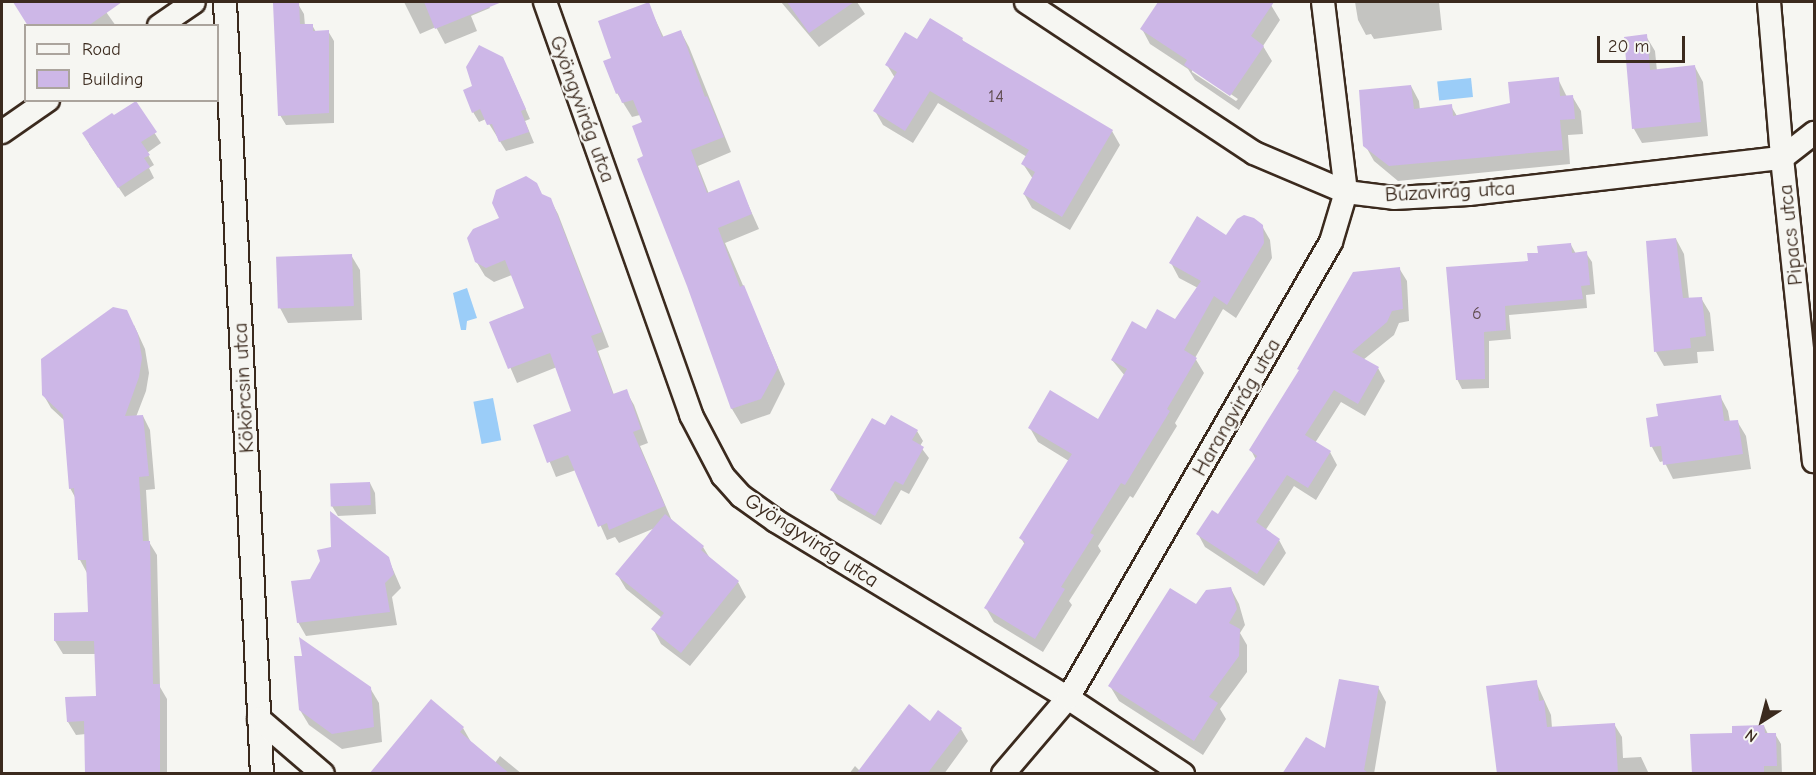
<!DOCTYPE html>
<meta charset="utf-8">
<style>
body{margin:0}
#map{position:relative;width:1816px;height:775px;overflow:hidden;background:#f6f6f2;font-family:"Comic Neue",sans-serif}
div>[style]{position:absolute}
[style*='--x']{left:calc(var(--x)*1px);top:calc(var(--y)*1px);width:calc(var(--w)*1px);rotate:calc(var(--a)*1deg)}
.water>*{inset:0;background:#9bcdf8;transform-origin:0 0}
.shadow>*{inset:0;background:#0003}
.building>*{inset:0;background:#cdb7e7;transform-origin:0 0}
.roads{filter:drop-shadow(2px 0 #3b2a1e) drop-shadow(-2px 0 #3b2a1e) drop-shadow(0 2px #3b2a1e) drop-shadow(0 -2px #3b2a1e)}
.minor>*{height:22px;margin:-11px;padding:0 11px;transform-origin:11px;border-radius:11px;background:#f6f6f2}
span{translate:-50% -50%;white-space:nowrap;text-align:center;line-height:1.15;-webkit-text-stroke:4.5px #f6f6f2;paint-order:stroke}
.number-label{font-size:18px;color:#604d50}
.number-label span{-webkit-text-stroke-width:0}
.street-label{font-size:21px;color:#3b2a1e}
.frame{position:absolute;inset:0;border:3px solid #3b2a1e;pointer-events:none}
.legend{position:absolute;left:24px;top:24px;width:195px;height:78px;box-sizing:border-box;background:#f6f6f2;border:2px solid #aba49d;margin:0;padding:8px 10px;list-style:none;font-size:18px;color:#3b2a1e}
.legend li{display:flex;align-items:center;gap:12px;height:30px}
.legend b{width:30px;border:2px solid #aba49d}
.north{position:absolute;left:1732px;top:691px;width:60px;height:60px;-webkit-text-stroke:4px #f6f6f2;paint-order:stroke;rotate:216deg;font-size:16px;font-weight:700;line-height:24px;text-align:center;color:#3b2a1e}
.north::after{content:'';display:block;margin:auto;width:21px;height:27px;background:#3b2a1e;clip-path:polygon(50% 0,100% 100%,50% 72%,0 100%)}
.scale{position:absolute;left:1597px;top:36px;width:88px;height:27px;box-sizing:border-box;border:3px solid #3b2a1e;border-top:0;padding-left:8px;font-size:18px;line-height:21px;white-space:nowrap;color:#3b2a1e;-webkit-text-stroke:4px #f6f6f2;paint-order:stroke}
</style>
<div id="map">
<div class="water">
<i style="left:1471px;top:78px;width:19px;height:34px;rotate:84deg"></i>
<i style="clip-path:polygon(467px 288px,477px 318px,467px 321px,466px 330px,461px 330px,453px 293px)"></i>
<i style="left:493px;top:398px;width:43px;height:20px;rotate:79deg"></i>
</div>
<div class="shadow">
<i style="clip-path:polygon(14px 2px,99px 2px,116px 26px,29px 26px)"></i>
<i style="clip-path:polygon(404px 2px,487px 2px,490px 8px,471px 16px,477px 31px,445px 44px,436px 27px,420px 34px)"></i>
<i style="clip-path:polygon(781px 2px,857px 2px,865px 14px,819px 47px)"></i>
<i style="clip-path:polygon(evenodd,1160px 2px,1266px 2px,1271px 5px,1280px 20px,1263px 46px,1272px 61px,1239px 110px,1195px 80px,1188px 69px,1150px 44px,1142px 29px,1160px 2px,1192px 68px,1238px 99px,1236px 101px,1192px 72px,1192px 68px)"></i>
<i style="clip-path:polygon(1355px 2px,1439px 2px,1442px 30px,1374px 39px,1371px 34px,1366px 35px,1358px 20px)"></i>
<i style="clip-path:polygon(298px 4px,304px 14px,305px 26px,312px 25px,316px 32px,328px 31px,334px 41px,334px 123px,286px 125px,280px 115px)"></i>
<i style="clip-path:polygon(648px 4px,664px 38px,681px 32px,689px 47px,731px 152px,698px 166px,709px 194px,738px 182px,759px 229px,725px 243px,785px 384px,770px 414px,741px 424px,732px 409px,645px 157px,643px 122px,640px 115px,632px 117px,617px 93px,613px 59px)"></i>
<i style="clip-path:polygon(1646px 36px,1655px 51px,1657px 71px,1695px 67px,1703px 82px,1708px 136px,1642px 143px,1634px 129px)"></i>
<i style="clip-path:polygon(962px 39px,964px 43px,1112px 131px,1120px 145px,1070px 230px,1032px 208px,1024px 194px,1033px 179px,1023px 164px,1027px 157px,938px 103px,913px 143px,883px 125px,875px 111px,895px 78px,887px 65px,918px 41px)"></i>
<i style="clip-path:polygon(508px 69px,530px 119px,525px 121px,534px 143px,506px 151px,486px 119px,479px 122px,473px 112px,473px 87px)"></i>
<i style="clip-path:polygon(1558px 79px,1567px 97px,1572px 96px,1581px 111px,1583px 134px,1568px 135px,1570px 164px,1398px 181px,1374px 161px,1365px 145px,1411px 86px,1419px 101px,1420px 110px,1451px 106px,1457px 116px,1511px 104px)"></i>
<i style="clip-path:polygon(135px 103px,161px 143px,147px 153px,154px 165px,149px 168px,154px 178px,125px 197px,89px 144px,114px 118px)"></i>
<i style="clip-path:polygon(543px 196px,550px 199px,558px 214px,609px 347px,598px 351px,614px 395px,626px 391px,634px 405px,648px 443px,640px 446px,672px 521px,703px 547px,711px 560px,738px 582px,746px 597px,690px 666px,661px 644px,653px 629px,662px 618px,626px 589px,617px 574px,655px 528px,619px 543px,615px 537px,607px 540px,576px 470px,556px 477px,535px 426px,573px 412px,557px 367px,517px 383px,491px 322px,525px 309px,512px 275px,494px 282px,485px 276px,476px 261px,501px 219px)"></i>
<i style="clip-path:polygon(1262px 226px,1270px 240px,1272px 258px,1236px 318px,1223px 309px,1195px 358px,1204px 373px,1175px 423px,1177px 426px,1133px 498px,1130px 496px,1098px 546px,1101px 551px,1069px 601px,1072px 605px,1043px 652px,994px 622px,986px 608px,1025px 545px,1021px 538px,1069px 461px,1038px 442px,1030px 428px,1099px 421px,1125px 376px,1112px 360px,1147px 331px,1175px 321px,1198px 288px,1179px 278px,1171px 263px,1226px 237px)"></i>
<i style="clip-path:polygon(1676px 239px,1684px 254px,1689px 299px,1701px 298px,1710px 313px,1714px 351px,1697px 352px,1698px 363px,1664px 366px,1656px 352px)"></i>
<i style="clip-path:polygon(1571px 245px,1576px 254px,1586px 253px,1592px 262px,1595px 294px,1586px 295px,1587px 308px,1509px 315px,1511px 339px,1489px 341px,1489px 388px,1462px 389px,1457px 379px,1448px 268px,1529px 263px,1539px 254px)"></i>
<i style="clip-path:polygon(351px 255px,360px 270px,362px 320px,288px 323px,280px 308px)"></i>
<i style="clip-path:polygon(1399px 268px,1407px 281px,1409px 321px,1399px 323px,1394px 335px,1363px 360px,1378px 368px,1385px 381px,1365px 416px,1341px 402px,1315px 443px,1330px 452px,1337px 465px,1316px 500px,1294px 486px,1265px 531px,1279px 540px,1286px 553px,1264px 586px,1205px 547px,1198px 534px,1219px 516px,1256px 460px,1251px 450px)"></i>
<i style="clip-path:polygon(134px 325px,145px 349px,149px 373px,146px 391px,136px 417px,143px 416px,150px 430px,155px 489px,146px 490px,149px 542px,157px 555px,160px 687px,167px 699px,167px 774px,86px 774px,86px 734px,76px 735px,68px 722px,98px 697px,96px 654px,63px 654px,55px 641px,55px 614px,89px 614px,87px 573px,80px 560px,76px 499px,70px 488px,65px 421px,51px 408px,43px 394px)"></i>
<i style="clip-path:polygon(1720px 396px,1728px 411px,1730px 422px,1737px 421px,1746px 436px,1751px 469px,1673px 479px,1664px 461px,1660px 462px,1652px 447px,1659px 417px)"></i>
<i style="clip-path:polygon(885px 427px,917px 431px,923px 441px,920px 446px,929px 458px,909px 494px,901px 490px,881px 525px,838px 500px,832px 490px)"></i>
<i style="clip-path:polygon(370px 483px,375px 493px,376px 514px,338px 516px,332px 506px)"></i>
<i style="clip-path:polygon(388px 558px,401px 588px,392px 597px,397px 625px,306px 636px,298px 622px,311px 580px)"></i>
<i style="clip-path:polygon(1231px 589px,1239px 604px,1245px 625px,1240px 633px,1247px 645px,1247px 672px,1220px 709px,1226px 719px,1203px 755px,1119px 701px,1110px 686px)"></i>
<i style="clip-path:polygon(1536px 682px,1551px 715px,1552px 728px,1614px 724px,1622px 737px,1623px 758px,1641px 757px,1649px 774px,1498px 774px)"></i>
<i style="clip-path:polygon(1378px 687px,1386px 702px,1374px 774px,1284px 774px,1326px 750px)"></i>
<i style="clip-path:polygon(370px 688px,379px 703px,382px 742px,342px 749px,309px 725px,300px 710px)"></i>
<i style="clip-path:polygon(931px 723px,961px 729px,968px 741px,944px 774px,849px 774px,855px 766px,860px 771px)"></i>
<i style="clip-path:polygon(1764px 726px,1768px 734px,1775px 734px,1781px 744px,1782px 774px,1694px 774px,1734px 734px)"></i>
<i style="clip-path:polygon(463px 728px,471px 742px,495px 763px,500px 756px,522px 774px,376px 774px)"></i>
</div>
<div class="building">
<i style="clip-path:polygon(13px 2px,122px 2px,88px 26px,28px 26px)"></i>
<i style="clip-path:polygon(299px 2px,300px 24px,313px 24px,313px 31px,329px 30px,329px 113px,278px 116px,273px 3px)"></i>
<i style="clip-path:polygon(424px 2px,502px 2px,435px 29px)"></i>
<i style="clip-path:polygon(649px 2px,662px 37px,681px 30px,705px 97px,707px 96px,724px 137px,691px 150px,707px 193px,739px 180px,752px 214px,718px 228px,740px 287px,744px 285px,778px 368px,761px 399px,731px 409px,687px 286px,637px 159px,643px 156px,632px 126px,642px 122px,633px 100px,622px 103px,618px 93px,616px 94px,603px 61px,611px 58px,598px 21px)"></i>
<i style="clip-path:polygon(787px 2px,854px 2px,809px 33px)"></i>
<i style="clip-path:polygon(1158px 2px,1274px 2px,1251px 36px,1264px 46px,1230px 96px,1184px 65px,1187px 60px,1140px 29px)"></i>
<i style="clip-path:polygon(930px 18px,963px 38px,962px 40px,1113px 130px,1062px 217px,1023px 194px,1035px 172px,1021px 164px,1029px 150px,930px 91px,905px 131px,873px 111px,897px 72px,885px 65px,905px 32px,917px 39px)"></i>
<i style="clip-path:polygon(1647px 34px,1650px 70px,1695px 65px,1701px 122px,1632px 129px,1624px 37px)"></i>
<i style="clip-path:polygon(479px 45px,503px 57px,526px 109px,521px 111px,529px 132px,499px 142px,492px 124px,487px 125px,480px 109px,472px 113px,463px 90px,472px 86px,466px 67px)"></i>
<i style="clip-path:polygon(1559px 77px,1560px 96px,1573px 95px,1575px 119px,1560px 120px,1563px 150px,1389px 166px,1363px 146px,1359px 90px,1411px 85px,1414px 109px,1452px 104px,1453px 116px,1510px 103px,1508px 82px)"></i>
<i style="clip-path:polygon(136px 101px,157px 132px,141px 142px,150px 155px,144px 158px,150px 167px,118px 188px,82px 133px,112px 113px,114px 115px)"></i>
<i style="clip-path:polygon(526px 176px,537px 183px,542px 194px,551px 198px,602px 332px,591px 336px,613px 394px,627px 389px,641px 429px,633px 432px,665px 506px,609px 530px,607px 523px,598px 527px,568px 455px,547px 463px,533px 425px,571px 411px,550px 353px,508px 369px,489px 322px,524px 308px,505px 260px,486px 268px,475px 262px,467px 238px,473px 229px,499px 218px,492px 203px,496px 190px)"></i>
<i style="clip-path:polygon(1244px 215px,1254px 218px,1263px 225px,1264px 243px,1227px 305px,1214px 296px,1184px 350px,1197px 358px,1167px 409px,1170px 411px,1125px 485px,1121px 483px,1090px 533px,1094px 535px,1061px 587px,1065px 589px,1035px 639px,984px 608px,1025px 542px,1019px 538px,1072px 454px,1028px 428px,1050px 390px,1098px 419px,1127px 369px,1111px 360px,1132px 321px,1146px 329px,1157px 309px,1175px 319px,1201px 281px,1169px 263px,1197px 216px,1226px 235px,1237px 219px)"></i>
<i style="clip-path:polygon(1676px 238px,1683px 298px,1702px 297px,1706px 336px,1690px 338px,1691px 348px,1654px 352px,1646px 241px)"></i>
<i style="clip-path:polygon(1571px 243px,1572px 253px,1587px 251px,1590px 285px,1581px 286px,1583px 299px,1505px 306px,1506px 330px,1484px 332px,1485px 379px,1456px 380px,1446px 267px,1528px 261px,1527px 253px,1538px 253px,1537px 246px)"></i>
<i style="left:352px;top:254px;width:52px;height:76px;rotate:88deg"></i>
<i style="clip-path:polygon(1400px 267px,1403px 309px,1392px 311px,1387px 322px,1352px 352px,1379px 367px,1358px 404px,1334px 390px,1305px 435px,1331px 451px,1308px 488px,1287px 475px,1256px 522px,1280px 539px,1257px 574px,1196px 534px,1212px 510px,1218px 514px,1257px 456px,1249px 450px,1299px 370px,1297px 369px,1353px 272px)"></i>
<i style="clip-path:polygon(113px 307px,127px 310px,138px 334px,142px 358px,139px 377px,125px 416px,143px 415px,149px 476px,139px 477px,143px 541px,150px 541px,153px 684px,160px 684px,160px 774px,85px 774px,84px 721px,67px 722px,65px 697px,96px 696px,94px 641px,54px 641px,54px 613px,88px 612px,86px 560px,78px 560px,74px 488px,69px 489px,63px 415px,42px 395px,41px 359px)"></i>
<i style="clip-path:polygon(1721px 395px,1724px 421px,1738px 420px,1743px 454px,1663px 465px,1661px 446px,1650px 447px,1646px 418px,1658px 416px,1656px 404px)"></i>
<i style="clip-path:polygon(891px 415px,918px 430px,912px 440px,924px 447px,903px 485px,895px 481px,875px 516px,830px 490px,872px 418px,885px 425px)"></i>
<i style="left:370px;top:482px;width:23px;height:40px;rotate:88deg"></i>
<i style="clip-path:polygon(330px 511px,389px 557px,394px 574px,385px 583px,390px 612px,297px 623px,291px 581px,310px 579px,320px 561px,317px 550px,331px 547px)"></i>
<i style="clip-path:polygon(665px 514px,704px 546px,701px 550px,739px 581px,681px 653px,651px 629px,664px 613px,615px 574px)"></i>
<i style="clip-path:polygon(1231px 587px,1237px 609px,1229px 623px,1240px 629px,1239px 656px,1209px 697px,1218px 703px,1194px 741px,1108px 686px,1170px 588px,1196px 604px,1206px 590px)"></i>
<i style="clip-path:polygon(299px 637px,371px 687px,374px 727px,332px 734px,299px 710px,294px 656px,302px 656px)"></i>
<i style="clip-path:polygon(1339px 679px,1379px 686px,1364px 770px,1370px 774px,1282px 774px,1306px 737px,1325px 748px)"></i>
<i style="clip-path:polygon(1537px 680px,1539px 701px,1544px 700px,1547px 727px,1615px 723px,1618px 774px,1497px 774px,1486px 686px)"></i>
<i style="clip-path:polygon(431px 699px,464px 727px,460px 732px,510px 774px,369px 774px)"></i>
<i style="clip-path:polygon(909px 704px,930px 721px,938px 710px,962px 728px,927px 774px,856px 774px)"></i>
<i style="clip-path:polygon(1764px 725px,1765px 733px,1776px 733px,1777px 766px,1764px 766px,1764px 774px,1692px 774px,1690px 734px,1732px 733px,1732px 726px)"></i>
</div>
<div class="roads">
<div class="minor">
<i style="--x:225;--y:2;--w:773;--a:87.26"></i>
<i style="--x:545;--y:2;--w:438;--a:70.5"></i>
<i style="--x:691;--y:415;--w:69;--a:62.3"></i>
<i style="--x:723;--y:476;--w:27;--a:48"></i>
<i style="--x:741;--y:496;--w:43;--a:35.5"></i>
<i style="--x:776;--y:521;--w:341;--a:31.2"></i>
<i style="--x:1068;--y:698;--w:138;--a:33.5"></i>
<i style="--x:1026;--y:2;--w:273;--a:33.5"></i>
<i style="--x:1254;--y:153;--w:100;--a:23"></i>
<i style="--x:1346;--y:192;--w:48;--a:7.1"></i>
<i style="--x:1394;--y:198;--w:75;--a:-3.1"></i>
<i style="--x:1469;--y:194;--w:315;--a:-6.6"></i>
<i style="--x:1769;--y:2;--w:157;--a:85.2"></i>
<i style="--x:1782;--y:158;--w:305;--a:84"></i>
<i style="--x:159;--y:26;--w:42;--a:-34.4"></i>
<i style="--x:2;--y:132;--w:56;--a:-34.8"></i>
<i style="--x:1782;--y:158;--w:41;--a:-38"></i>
<i style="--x:259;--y:719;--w:84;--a:40.7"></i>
<i style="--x:1003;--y:774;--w:100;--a:-49.5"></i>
<i style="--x:1068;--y:698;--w:526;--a:-60.03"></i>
<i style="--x:1331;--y:242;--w:52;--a:-73.3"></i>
<i style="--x:1346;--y:192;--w:191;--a:-96.9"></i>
</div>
</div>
<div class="number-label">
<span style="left:996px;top:97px">14</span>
<span style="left:1477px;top:314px">6</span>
</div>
<div class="street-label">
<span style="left:583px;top:109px;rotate:70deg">Gyöngyvirág utca</span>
<span style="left:1450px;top:191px;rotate:-3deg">Búzavirág utca</span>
<span style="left:1790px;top:235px;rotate:-96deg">Pipacs utca</span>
<span style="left:243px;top:388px;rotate:-93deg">Kökörcsin utca</span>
<span style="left:1236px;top:407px;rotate:-60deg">Harangvirág utca</span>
<span style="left:812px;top:540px;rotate:33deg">Gyöngyvirág utca</span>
</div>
<div class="frame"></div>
<ul class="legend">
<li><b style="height:8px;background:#f6f6f2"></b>Road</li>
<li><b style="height:16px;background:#cdb7e7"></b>Building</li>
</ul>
<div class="north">N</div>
<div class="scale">20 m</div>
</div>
